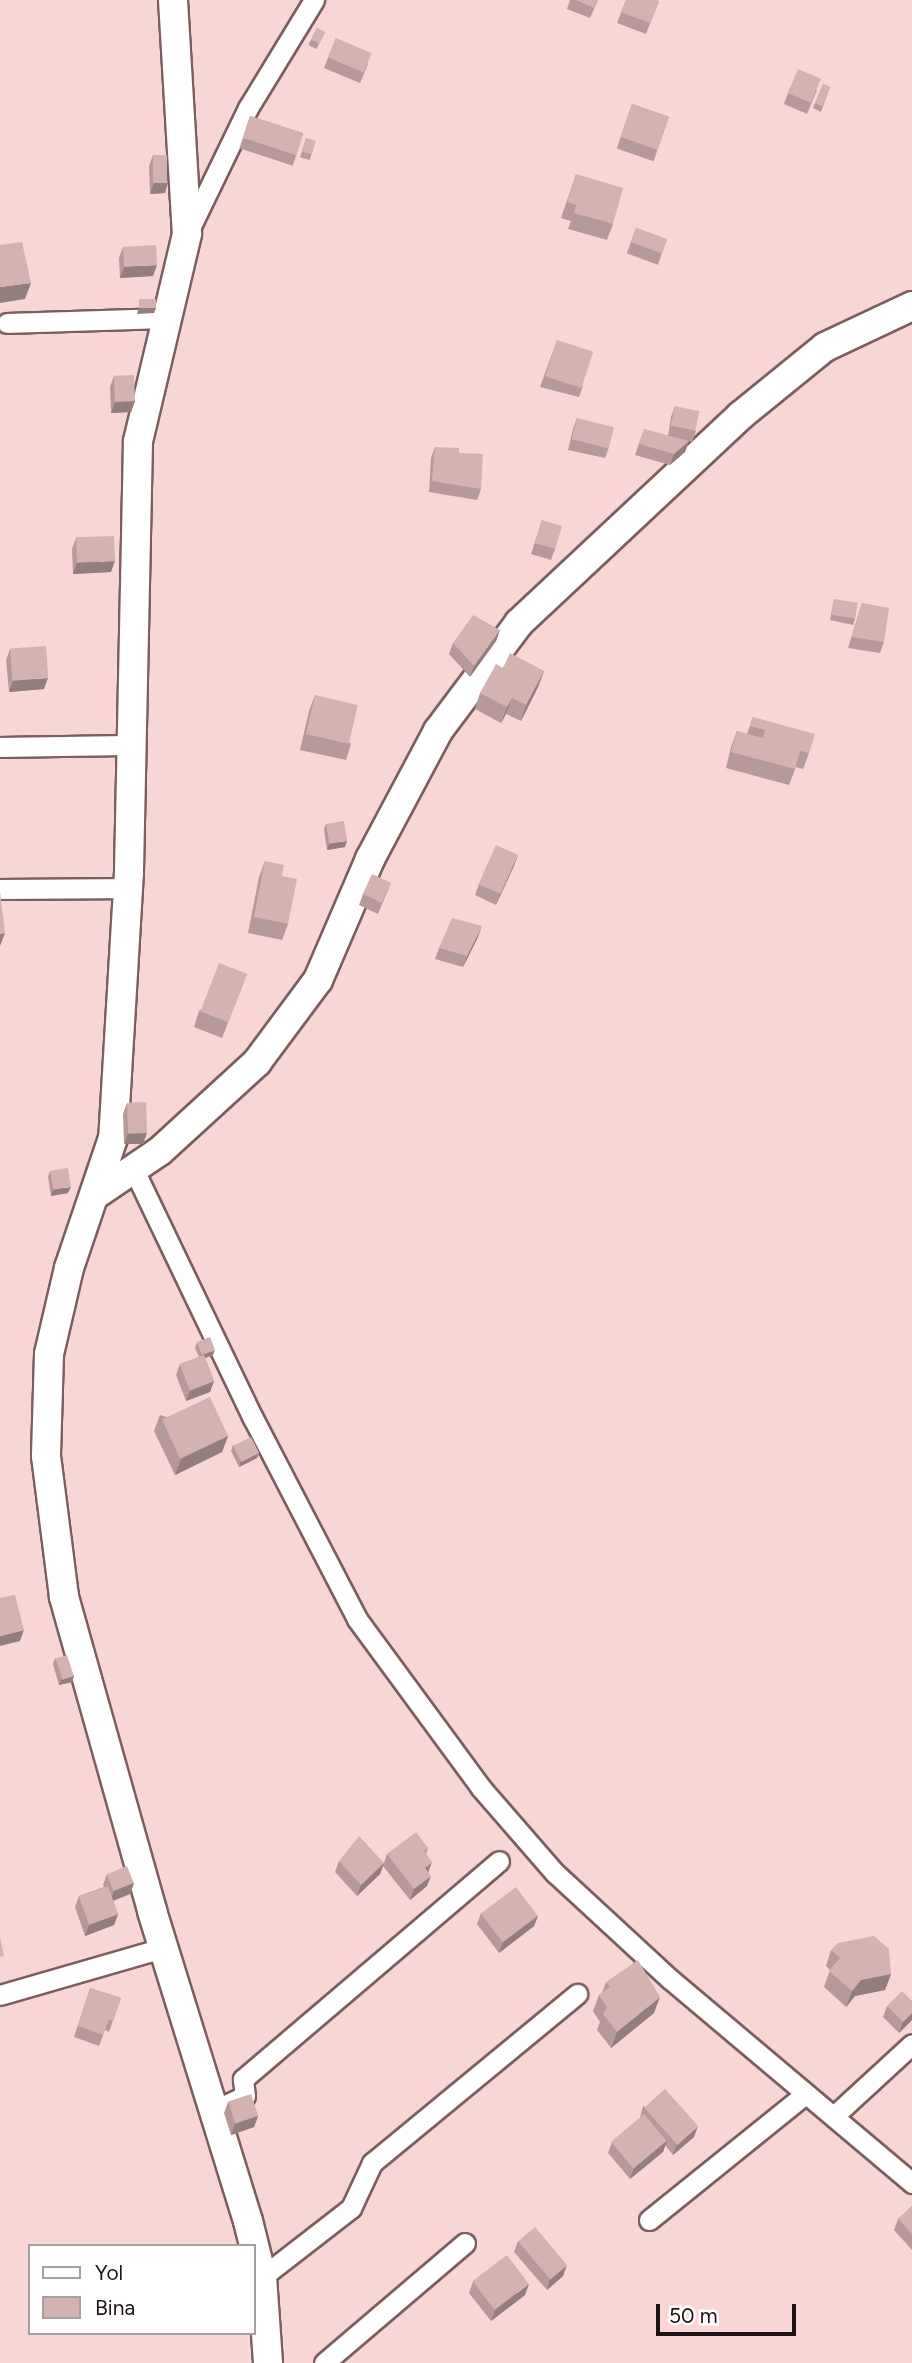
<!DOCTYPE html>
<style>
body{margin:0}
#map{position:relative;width:912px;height:2363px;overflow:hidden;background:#f9d6d6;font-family:Figtree,sans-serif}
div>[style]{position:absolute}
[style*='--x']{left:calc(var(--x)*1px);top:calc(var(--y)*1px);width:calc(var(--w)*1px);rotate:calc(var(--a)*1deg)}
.roads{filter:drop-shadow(2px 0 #7c5e5e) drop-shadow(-2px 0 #7c5e5e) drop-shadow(0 2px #7c5e5e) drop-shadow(0 -2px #7c5e5e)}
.street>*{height:19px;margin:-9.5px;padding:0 9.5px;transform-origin:9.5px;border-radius:9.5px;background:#fff}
.secondary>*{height:28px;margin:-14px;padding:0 14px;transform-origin:14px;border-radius:14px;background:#fff}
.wall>*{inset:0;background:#b69999;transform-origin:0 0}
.shaded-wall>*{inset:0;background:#947d7d}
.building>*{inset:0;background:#d4b2b2;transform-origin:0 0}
span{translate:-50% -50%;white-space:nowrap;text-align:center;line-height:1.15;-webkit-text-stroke:5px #fff;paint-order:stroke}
.legend{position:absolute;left:28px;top:2244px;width:228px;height:91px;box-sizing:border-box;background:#fff;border:2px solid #a5a1a1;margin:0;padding:9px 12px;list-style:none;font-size:21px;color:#1f1314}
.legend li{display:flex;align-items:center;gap:14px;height:35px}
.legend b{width:35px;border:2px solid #a5a1a1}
.scale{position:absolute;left:656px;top:2304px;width:140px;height:32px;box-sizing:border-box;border:4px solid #1f1314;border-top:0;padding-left:9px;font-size:21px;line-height:24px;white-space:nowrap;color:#1f1314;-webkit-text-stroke:5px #fff;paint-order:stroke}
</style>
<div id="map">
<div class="roads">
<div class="street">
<i style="--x:189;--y:230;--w:136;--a:-64.2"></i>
<i style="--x:248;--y:108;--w:127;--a:-58.6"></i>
<i style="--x:7;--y:323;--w:157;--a:-1.8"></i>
<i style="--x:0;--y:747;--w:133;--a:-0.9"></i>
<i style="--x:0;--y:889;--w:128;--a:-0.4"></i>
<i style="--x:133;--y:1168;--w:277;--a:64.4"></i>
<i style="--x:253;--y:1418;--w:226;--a:62.6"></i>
<i style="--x:357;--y:1619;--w:210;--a:53.7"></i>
<i style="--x:481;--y:1788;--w:113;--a:49"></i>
<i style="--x:555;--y:1873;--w:156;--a:42.7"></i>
<i style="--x:670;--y:1979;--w:317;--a:40.1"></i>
<i style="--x:0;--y:1995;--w:170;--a:-16.1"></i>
<i style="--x:221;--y:2107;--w:26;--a:-25"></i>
<i style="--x:245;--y:2096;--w:17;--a:-97"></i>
<i style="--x:243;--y:2079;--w:336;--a:-40.4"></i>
<i style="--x:836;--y:2114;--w:103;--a:-42.6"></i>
<i style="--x:649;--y:2220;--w:199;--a:-38.9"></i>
<i style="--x:262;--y:2277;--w:113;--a:-37.8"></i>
<i style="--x:351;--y:2208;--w:50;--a:-65"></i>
<i style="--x:372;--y:2163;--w:266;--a:-39.5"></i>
<i style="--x:324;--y:2363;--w:185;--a:-40.4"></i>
</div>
<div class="secondary">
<i style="--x:173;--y:0;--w:234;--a:86.6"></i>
<i style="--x:187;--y:234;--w:213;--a:103.3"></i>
<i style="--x:138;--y:441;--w:431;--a:91.2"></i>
<i style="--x:129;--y:872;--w:266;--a:93.4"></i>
<i style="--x:113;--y:1138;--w:137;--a:108.7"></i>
<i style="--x:69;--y:1268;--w:88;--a:103.1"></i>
<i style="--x:49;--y:1354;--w:102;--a:91.7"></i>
<i style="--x:46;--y:1456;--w:142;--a:82.7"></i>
<i style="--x:64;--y:1597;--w:326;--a:74.3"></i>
<i style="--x:152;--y:1911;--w:325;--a:72.8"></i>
<i style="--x:248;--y:2221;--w:58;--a:76"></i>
<i style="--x:262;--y:2277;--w:86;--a:86"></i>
<i style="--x:95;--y:1195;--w:78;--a:-34.1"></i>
<i style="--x:160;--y:1151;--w:132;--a:-42.5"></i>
<i style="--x:257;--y:1062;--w:102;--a:-53.4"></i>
<i style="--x:318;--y:980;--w:132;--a:-66.7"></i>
<i style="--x:370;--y:859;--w:145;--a:-62"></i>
<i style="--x:438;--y:731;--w:135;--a:-53.1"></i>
<i style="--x:519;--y:623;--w:303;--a:-43.1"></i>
<i style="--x:740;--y:416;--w:109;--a:-39.1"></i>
<i style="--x:825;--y:347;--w:96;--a:-25.2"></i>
</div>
</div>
<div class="wall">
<i style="clip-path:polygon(570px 0,598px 0,590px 18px,567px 9px)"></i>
<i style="clip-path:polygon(626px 0,659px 1px,646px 34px,617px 23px)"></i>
<i style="left:317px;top:28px;width:9px;height:19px;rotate:27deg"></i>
<i style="clip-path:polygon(336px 38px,368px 64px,360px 83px,324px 68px)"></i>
<i style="clip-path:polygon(823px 84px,830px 87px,821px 112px,813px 108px)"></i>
<i style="clip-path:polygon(817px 90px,807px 114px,784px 104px,788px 93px)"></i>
<i style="left:632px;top:104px;width:39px;height:47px;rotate:19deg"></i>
<i style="left:250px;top:116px;width:56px;height:34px;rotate:18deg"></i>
<i style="left:306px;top:138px;width:10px;height:20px;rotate:17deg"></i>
<i style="clip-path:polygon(153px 155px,168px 182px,165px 193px,150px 194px,149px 166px)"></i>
<i style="clip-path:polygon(576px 174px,613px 224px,607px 240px,568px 229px,571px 221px,561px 218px)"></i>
<i style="left:636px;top:228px;width:33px;height:27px;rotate:20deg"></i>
<i style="clip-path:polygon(123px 247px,153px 276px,120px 278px,119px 258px)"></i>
<i style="clip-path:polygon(557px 340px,583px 386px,579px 397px,540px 387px)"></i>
<i style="clip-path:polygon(114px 376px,135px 401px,131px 412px,111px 413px,110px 387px)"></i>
<i style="clip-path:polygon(675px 406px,696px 431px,692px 442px,685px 440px,689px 441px,685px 452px,670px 465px,635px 455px,644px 429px,668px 436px,671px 417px)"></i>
<i style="clip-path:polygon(577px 418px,609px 447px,605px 458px,568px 450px,573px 429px)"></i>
<i style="clip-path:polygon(435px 447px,459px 453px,481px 489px,477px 500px,429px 492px,431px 458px)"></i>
<i style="clip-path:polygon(542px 520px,555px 549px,551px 560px,531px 554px)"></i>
<i style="clip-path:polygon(76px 538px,111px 572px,73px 574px,72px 549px)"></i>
<i style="clip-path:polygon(834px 599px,855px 619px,853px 625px,830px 620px)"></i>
<i style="clip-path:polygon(862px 603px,884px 642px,880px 653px,848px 648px)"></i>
<i style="clip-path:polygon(500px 630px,496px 641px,470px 677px,449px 654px,453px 643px)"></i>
<i style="clip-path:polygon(10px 649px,44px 689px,9px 692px,6px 660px)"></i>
<i style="clip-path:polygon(503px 668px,544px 671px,538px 687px,521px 721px,506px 714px,501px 723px,475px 709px,480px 693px)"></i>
<i style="clip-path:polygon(315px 695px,351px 744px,346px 760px,300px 750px,309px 711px)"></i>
<i style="clip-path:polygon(753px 717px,809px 753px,803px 769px,796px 767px,789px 785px,726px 768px,731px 747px,737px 731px,747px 734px)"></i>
<i style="clip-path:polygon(326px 824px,345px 847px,327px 850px,324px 829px)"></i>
<i style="clip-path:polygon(518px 855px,496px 905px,475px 895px,479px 884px)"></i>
<i style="clip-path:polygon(265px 861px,282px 876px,288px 924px,282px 940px,248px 933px,259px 877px)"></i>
<i style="clip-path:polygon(391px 883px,378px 914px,359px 905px,363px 894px)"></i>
<i style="clip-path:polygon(478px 937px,463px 967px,435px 959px,439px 948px)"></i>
<i style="clip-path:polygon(247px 974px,222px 1038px,194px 1027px,199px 1011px)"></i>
<i style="clip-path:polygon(127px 1103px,143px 1144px,124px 1144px,123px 1114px)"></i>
<i style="clip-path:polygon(50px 1171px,68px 1193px,51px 1196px,48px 1177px)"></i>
<i style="clip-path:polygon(197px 1342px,213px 1355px,205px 1358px,214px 1381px,210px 1392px,186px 1401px,176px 1375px,180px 1364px,199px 1357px,195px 1348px)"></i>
<i style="clip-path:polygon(160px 1415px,228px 1436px,222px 1452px,175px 1475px,154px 1431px)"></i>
<i style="clip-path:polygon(233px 1445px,259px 1453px,257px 1458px,239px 1467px,231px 1451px)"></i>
<i style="clip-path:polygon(55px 1658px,74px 1676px,72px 1682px,59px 1685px,53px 1664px)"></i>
<i style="clip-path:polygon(428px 1848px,426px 1854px,428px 1873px,427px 1886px,410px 1900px,383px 1866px,380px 1874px,357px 1896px,335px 1872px,339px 1861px,384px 1863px,387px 1854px)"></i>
<i style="clip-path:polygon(107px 1874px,134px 1883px,130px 1894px,113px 1901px,118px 1914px,114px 1925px,85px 1936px,75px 1907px,79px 1896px,104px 1887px,103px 1885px)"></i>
<i style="clip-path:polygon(481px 1913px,538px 1916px,534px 1926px,499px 1953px,477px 1924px)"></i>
<i style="clip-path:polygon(831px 1950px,891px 1974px,885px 1990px,855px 1996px,846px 2007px,824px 1987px,830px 1970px,826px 1966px)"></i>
<i style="clip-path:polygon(606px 1982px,654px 2013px,611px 2048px,597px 2030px,600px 2022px,593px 2011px,599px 1995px,602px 1993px)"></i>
<i style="clip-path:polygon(90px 1988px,121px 1998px,109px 2032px,105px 2030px,99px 2046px,74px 2037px)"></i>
<i style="clip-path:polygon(912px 2001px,912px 2020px,899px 2033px,883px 2017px,887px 2006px)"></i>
<i style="clip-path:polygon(228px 2102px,258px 2116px,254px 2127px,231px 2135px,224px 2113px)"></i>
<i style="clip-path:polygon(643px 2106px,694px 2137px,673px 2155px,665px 2145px,663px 2152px,630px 2179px,608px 2153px,612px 2142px,640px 2118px)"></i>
<i style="clip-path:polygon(912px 2206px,912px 2250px,894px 2230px,898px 2219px)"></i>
<i style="clip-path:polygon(518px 2241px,563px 2276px,547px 2290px,514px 2252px)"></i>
<i style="clip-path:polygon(473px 2282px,525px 2295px,491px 2321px,469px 2293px)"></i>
</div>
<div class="shaded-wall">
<i style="clip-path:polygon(168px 182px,165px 193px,150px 194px,154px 183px)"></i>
<i style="clip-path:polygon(157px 265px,153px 276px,120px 278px,124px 267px)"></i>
<i style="clip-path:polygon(31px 283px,25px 299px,0 303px,0 287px)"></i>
<i style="clip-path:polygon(139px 308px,156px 308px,154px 313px,137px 314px)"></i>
<i style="clip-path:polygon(135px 401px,131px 412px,111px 413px,115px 402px)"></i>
<i style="clip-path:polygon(689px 441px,685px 452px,670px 465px,674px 454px)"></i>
<i style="clip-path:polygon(115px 561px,111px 572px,73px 574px,77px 563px)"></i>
<i style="clip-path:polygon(500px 630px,496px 641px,470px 677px,474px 666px)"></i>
<i style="clip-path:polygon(544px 671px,538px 687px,521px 721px,526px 705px)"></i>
<i style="clip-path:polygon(48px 678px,44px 689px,9px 692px,13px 681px)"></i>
<i style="clip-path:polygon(512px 698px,506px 714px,501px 723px,507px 707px)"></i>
<i style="clip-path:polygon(347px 841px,345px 847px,327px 850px,329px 844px)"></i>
<i style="clip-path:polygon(518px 855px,514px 866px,496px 905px,500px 894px)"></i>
<i style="clip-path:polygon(482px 926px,478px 937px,463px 967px,467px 956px)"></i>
<i style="clip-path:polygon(5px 933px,0 946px,0 934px)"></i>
<i style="clip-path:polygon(128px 1133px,147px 1133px,143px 1144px,124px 1144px)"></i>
<i style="clip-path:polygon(71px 1187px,68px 1193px,51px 1196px,53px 1190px)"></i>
<i style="clip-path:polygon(215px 1350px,213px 1355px,200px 1360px,202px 1355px)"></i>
<i style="clip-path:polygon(214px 1381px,210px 1392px,186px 1401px,190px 1391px)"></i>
<i style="clip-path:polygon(228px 1436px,222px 1452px,175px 1475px,181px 1459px)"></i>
<i style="clip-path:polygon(259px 1453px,257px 1458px,239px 1467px,241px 1461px)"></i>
<i style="clip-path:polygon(24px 1630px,20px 1641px,0 1646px,0 1636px)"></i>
<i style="clip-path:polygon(74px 1676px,72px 1682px,59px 1685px,61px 1680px)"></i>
<i style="clip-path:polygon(432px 1862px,428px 1873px,425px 1868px)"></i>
<i style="clip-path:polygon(384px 1863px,380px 1874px,357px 1896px,361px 1885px)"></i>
<i style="clip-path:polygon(431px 1876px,427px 1886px,410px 1900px,414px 1889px)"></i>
<i style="clip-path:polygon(134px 1883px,130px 1894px,110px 1902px,114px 1891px)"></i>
<i style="clip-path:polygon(118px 1914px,114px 1925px,85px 1936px,89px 1925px)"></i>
<i style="clip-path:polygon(538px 1916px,534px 1926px,499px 1953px,503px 1942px)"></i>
<i style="clip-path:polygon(891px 1974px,885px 1990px,855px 1996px,846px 2007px,852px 1991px,861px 1980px)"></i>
<i style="clip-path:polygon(660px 1997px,654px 2013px,611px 2048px,617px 2032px)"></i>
<i style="clip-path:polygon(912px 2013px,912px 2020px,899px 2033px,903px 2022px)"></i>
<i style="clip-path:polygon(258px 2116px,254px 2127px,231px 2135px,235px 2124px)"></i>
<i style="clip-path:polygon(698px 2126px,694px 2137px,673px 2155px,677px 2144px)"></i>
<i style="clip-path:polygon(667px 2141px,663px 2152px,630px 2179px,634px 2168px)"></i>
<i style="clip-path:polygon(567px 2265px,563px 2276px,547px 2290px,550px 2279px)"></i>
<i style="clip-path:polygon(529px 2284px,525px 2295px,491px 2321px,495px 2310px)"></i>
</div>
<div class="building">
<i style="clip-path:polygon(576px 0,597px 0,594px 8px)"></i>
<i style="clip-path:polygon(626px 0,656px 0,659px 1px,650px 23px,621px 12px)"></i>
<i style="left:317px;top:28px;width:9px;height:13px;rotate:27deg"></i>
<i style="left:336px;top:38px;width:39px;height:21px;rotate:23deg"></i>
<i style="left:798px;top:69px;width:25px;height:26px;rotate:23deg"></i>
<i style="left:823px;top:84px;width:8px;height:21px;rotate:23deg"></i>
<i style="left:632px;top:104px;width:39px;height:35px;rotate:19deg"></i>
<i style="left:250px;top:116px;width:56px;height:23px;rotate:18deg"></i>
<i style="left:306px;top:138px;width:10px;height:14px;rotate:17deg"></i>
<i style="left:153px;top:155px;width:14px;height:28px"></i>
<i style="clip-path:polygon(576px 174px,623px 188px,613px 224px,574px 213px,576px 205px,567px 202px)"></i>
<i style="left:636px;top:228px;width:33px;height:15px;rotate:20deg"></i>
<i style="clip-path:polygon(22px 242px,31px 283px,0 287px,0 245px)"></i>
<i style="left:156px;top:245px;width:20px;height:33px;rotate:87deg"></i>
<i style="left:139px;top:299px;width:17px;height:9px"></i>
<i style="left:557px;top:340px;width:38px;height:38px;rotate:18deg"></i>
<i style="left:134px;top:375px;width:26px;height:20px;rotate:88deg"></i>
<i style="left:675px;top:406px;width:25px;height:20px;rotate:12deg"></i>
<i style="left:577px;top:418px;width:38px;height:22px;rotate:14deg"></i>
<i style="clip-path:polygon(644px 429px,689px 441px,674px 454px,639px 444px)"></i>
<i style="clip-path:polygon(435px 447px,459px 448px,459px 453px,483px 454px,481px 489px,432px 481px)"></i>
<i style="left:542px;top:520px;width:21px;height:24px;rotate:17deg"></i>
<i style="left:114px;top:536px;width:25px;height:38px;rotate:88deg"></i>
<i style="left:834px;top:599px;width:24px;height:16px;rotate:9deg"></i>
<i style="clip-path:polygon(862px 603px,889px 608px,884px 642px,852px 637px)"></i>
<i style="clip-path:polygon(473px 615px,500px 630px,474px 666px,453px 643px)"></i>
<i style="left:46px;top:646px;width:32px;height:36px;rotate:86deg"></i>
<i style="clip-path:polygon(510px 653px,544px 671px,526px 705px,512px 698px,507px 707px,480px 693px,496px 664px,503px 668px)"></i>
<i style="left:315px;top:695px;width:44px;height:40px;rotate:13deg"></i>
<i style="clip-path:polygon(753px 717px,815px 734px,809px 753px,800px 751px,795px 769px,731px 752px,737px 731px,763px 738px,765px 730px,750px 726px)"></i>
<i style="left:344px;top:821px;width:20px;height:18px;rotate:81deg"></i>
<i style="left:496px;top:845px;width:24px;height:43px;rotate:24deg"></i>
<i style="clip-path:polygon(265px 861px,284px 865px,282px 876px,297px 879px,288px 924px,254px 917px)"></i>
<i style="left:372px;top:874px;width:21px;height:22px;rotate:25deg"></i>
<i style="clip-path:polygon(0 892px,5px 933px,0 934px)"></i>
<i style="clip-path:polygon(452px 918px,482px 926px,467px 956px,439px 948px)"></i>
<i style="left:219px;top:963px;width:30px;height:52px;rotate:21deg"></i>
<i style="left:146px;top:1102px;width:31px;height:19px;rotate:88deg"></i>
<i style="left:68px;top:1168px;width:19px;height:18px;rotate:81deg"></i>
<i style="left:210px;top:1337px;width:14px;height:14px;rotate:69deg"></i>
<i style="left:204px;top:1355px;width:28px;height:26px;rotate:69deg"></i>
<i style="left:210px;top:1397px;width:43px;height:53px;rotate:65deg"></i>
<i style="left:251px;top:1437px;width:18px;height:20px;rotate:63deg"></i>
<i style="clip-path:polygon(15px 1595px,24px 1630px,0 1636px,0 1598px)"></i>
<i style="left:67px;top:1655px;width:22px;height:12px;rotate:72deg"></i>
<i style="clip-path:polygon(416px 1832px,428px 1848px,424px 1851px,432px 1862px,425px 1868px,431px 1876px,414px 1889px,387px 1854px)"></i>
<i style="clip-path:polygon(359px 1836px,384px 1863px,361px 1885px,339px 1861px)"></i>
<i style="left:127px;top:1866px;width:18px;height:22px;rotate:68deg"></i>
<i style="left:108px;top:1886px;width:30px;height:31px;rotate:70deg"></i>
<i style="left:516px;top:1887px;width:36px;height:44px;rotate:53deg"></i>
<i style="clip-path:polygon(874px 1936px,889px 1949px,891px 1974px,861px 1980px,852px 1991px,829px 1971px,840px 1958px,831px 1950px,838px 1943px)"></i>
<i style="clip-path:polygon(0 1937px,4px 1956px,0 1957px)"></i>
<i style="clip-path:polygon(638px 1960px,660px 1997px,617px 2032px,603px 2014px,607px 2007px,599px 1995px,610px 1987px,606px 1982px)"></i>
<i style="clip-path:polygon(90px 1988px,121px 1998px,113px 2021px,109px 2019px,103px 2035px,78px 2026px)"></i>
<i style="clip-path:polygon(902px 1991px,912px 2001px,912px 2013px,903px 2022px,887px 2006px)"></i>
<i style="left:665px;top:2089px;width:50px;height:28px;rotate:48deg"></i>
<i style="left:251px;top:2094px;width:23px;height:24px;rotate:72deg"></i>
<i style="left:644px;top:2114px;width:35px;height:43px;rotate:50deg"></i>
<i style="clip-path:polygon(912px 2206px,912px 2234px,898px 2219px)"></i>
<i style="left:535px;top:2227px;width:50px;height:22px;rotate:50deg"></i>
<i style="left:507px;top:2255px;width:36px;height:43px;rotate:53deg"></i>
</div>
<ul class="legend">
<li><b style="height:9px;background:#fff"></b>Yol</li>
<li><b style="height:19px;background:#d4b2b2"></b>Bina</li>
</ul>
<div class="scale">50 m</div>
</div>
